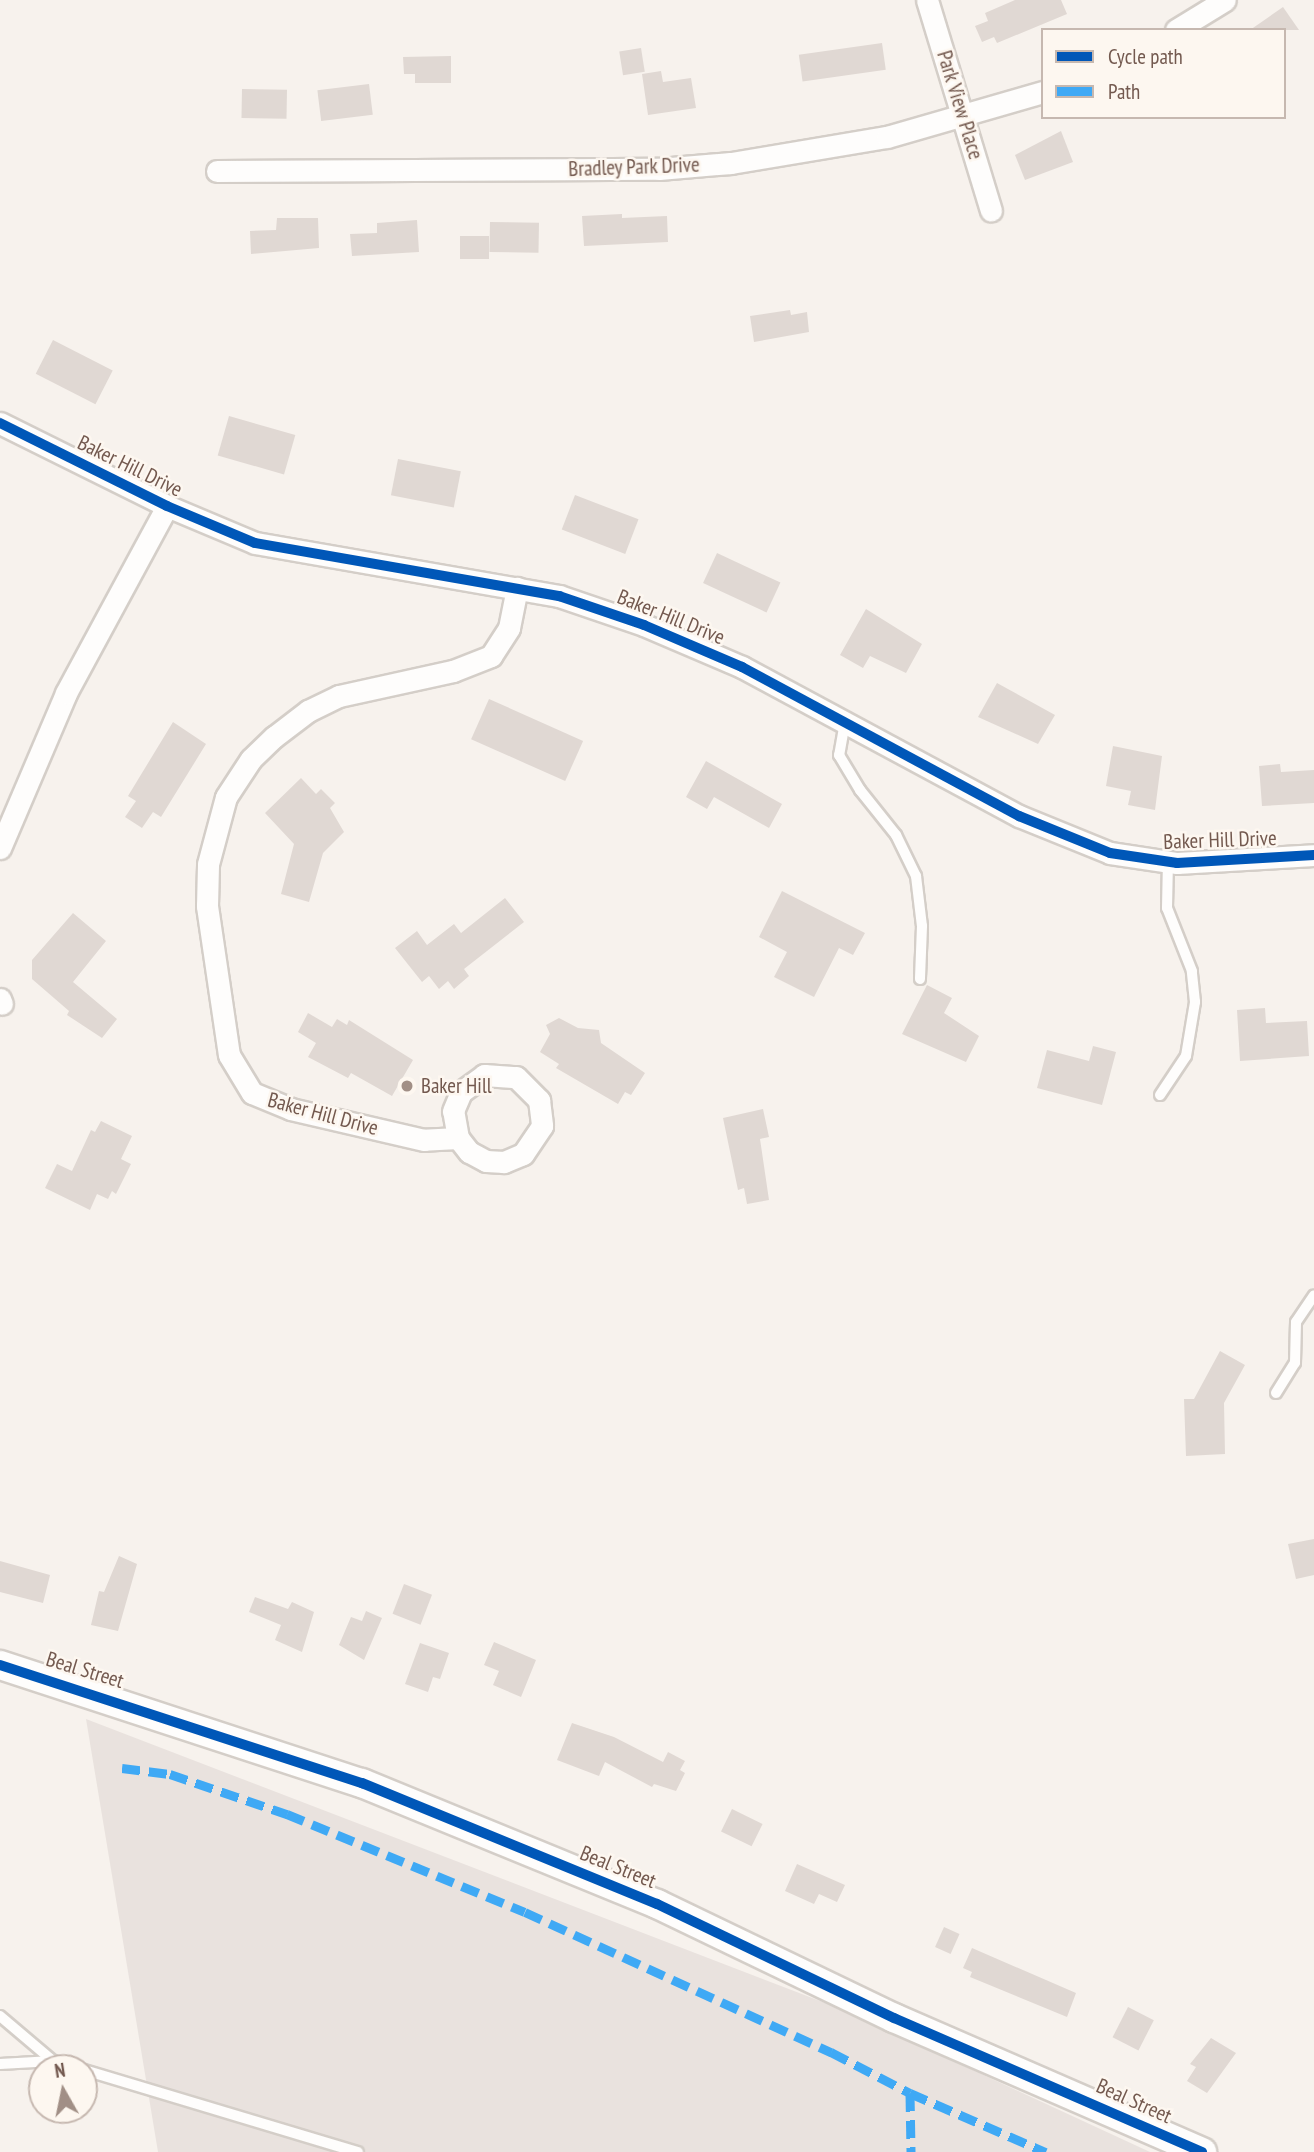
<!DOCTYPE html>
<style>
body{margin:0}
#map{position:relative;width:1314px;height:2152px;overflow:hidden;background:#f7f2ed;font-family:"PT Sans Narrow",sans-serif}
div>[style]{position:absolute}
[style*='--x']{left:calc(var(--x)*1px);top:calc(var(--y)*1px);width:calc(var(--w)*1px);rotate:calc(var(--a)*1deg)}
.industrial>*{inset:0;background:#e9e2de}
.building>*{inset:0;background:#e0d8d3;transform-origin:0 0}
.roads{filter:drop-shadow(2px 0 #d4cec8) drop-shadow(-2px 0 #d4cec8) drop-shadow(0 2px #d4cec8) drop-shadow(0 -2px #d4cec8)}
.lane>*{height:10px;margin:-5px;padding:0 5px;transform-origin:5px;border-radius:5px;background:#fefdfc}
.street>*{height:21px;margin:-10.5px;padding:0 10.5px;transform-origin:10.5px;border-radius:10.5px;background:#fefdfc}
.secondary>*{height:28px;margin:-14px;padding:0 14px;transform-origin:14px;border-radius:14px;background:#fefdfc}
.quiet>*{height:9px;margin-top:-4.5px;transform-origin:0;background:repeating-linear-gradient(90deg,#3fa9f5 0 18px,transparent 0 27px)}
.cycleway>*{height:10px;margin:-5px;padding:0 5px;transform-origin:5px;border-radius:5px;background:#0057b8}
.dots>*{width:19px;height:19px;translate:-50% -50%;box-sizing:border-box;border:4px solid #fdf7f0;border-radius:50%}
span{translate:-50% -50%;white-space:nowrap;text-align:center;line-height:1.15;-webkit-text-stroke:5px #fdf7f0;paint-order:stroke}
.street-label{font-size:21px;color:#73594f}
.poi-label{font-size:21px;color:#73594f}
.left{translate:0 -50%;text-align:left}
.legend{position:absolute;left:1041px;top:28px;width:245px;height:91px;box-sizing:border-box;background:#fdf7f0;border:2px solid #c6b8b0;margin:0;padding:9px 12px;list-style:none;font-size:21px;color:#73594f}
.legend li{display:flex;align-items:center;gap:14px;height:35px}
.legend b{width:35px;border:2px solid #c6b8b0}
.north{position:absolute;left:28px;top:2054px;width:70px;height:70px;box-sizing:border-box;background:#fdf7f0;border:2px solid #c6b8b0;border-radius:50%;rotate:351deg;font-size:19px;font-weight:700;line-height:28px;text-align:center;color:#73594f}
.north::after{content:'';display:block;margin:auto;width:24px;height:32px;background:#a18f86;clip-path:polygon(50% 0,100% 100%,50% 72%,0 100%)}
</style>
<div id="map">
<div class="industrial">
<i style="clip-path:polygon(86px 1719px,841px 2009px,1150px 2152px,158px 2152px)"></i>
</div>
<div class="building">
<i style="clip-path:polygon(1015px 0,1061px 0,1067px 14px,997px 43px,994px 37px,982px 42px,975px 26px,988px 21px,985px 13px)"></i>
<i style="clip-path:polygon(1283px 7px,1299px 30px,1250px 30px)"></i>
<i style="left:882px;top:43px;width:27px;height:84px;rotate:82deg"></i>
<i style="left:641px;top:48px;width:24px;height:22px;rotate:81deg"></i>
<i style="clip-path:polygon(451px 56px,451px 83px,415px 83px,415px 74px,404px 74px,403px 57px)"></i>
<i style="clip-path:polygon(661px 71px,663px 82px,691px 78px,696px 108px,648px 115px,642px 74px)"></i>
<i style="left:369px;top:84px;width:31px;height:52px;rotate:83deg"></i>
<i style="left:242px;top:89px;width:45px;height:29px;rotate:1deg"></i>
<i style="clip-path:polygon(1061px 131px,1073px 162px,1025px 180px,1015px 155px)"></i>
<i style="clip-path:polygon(622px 214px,622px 218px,667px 216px,668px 242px,584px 246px,582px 216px)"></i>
<i style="clip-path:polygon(277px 218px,318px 218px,319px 248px,251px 254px,250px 231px,276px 230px)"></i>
<i style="clip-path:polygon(417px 220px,419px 252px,352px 256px,350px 234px,377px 233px,377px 223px)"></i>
<i style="left:490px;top:222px;width:49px;height:30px;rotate:1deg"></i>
<i style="left:489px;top:236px;width:23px;height:29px;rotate:90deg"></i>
<i style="clip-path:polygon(790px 310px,791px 315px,807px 312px,809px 332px,754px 342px,750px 316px)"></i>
<i style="left:53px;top:340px;width:67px;height:38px;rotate:27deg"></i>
<i style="left:229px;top:416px;width:69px;height:41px;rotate:16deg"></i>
<i style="left:398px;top:459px;width:64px;height:37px;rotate:11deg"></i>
<i style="left:575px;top:495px;width:68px;height:37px;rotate:21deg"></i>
<i style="left:717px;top:553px;width:70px;height:33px;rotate:25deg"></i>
<i style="clip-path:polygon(866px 609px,922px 644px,906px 673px,870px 656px,863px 668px,840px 655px)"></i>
<i style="clip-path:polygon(997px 683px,1055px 715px,1038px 744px,978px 717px)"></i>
<i style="left:489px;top:699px;width:103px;height:44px;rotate:24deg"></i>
<i style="clip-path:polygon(173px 722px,206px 744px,161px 817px,153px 812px,142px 828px,125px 817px,136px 801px,128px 796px)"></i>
<i style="clip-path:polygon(1113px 746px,1162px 756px,1155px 810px,1128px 805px,1131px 791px,1106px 786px)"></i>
<i style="clip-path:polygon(706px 761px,782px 804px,769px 828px,714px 797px,707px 809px,686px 797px)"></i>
<i style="clip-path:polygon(1280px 764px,1281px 772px,1314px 770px,1314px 803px,1262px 806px,1259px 766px)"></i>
<i style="clip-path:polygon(301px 778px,316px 794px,321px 789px,335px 803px,330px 808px,344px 832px,323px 853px,309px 902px,281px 894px,294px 844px,265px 813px)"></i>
<i style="clip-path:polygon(782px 891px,865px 933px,853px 955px,839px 948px,814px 997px,774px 977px,787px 952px,759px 937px)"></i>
<i style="clip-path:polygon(505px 898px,524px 922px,464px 969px,469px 976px,454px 989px,448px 981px,439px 989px,429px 976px,422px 982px,395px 948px,417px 931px,427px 945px,454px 924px,461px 933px)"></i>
<i style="clip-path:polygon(73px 913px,106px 941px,73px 982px,117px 1019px,102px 1038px,67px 1015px,69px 1011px,32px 979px,32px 960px)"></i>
<i style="clip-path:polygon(927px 985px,952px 998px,944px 1013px,979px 1036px,966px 1062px,902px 1034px)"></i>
<i style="clip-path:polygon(1265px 1008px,1266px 1023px,1307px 1021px,1309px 1056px,1240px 1061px,1237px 1010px)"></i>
<i style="clip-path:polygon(308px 1013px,332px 1027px,337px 1019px,347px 1025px,349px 1020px,413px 1060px,392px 1096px,351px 1073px,348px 1078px,308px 1057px,316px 1043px,298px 1032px)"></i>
<i style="clip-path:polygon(559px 1018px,578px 1028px,599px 1030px,601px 1043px,645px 1073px,631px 1095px,625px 1092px,618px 1104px,556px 1068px,559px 1064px,540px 1052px,550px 1034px,546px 1025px)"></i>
<i style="clip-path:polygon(1093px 1046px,1116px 1052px,1102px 1105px,1037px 1088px,1047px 1050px,1089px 1061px)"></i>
<i style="clip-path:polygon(763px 1109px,769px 1137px,760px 1139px,769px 1200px,747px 1204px,744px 1188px,738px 1190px,723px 1118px)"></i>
<i style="clip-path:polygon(101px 1121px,132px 1136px,121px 1159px,131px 1164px,116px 1194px,112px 1191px,108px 1199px,97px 1194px,90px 1210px,45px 1188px,57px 1164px,72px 1171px,91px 1130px,95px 1132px)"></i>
<i style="clip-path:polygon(1220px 1351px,1245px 1365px,1224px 1403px,1225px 1454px,1186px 1456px,1184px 1399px,1194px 1399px)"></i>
<i style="clip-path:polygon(1314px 1539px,1314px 1575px,1296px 1579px,1288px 1544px)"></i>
<i style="clip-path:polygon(119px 1556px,137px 1564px,118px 1631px,91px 1625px,99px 1591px,104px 1592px)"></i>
<i style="clip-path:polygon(0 1561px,50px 1575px,43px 1603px,0 1592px)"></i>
<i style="left:404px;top:1584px;width:30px;height:32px;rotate:21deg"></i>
<i style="clip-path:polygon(255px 1597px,288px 1609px,292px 1602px,314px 1612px,302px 1652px,275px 1640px,281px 1625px,249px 1612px)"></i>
<i style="clip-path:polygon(366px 1611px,382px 1618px,364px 1660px,339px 1645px,351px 1617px,362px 1621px)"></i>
<i style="clip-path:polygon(494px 1642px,536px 1660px,521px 1697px,493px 1685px,499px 1671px,484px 1665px)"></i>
<i style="clip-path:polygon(420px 1643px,449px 1653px,440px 1679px,433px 1677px,428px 1692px,405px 1684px)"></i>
<i style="clip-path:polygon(572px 1723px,614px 1737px,663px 1762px,668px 1752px,685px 1761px,680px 1770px,685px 1773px,676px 1791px,654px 1784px,652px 1787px,605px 1762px,599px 1776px,557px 1760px)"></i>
<i style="left:732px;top:1809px;width:34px;height:25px;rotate:26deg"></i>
<i style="clip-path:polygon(797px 1864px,845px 1885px,837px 1902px,819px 1894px,814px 1904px,785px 1891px)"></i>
<i style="left:944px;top:1927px;width:17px;height:22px;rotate:24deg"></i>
<i style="clip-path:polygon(972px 1948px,1076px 1993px,1067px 2017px,970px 1977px,972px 1972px,963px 1968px)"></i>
<i style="left:1128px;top:2007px;width:29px;height:34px;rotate:27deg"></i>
<i style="clip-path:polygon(1211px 2038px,1236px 2053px,1207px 2093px,1187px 2081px,1196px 2067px,1190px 2064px)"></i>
</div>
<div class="roads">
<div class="lane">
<i style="--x:845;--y:722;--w:34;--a:100"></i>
<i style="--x:839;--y:755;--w:41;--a:59"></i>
<i style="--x:860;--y:790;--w:58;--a:51.3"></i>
<i style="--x:896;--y:835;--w:46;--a:64"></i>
<i style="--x:916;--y:876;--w:50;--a:83.2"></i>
<i style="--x:922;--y:926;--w:53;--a:92.2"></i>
<i style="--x:1160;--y:1095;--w:47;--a:-56.3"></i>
<i style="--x:1186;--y:1056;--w:55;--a:-80.5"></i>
<i style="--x:1195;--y:1002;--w:31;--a:-96"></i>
<i style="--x:1192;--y:971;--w:68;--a:-111.6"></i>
<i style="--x:1167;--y:908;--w:46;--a:-88.8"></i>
<i style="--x:1276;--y:1393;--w:36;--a:-58"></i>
<i style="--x:1295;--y:1363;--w:41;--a:-88.6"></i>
<i style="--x:1296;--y:1322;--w:32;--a:-56"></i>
<i style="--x:0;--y:2016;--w:70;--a:40.3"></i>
<i style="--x:53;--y:2061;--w:25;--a:16"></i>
<i style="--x:0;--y:2064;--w:53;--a:-3.2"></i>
<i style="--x:84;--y:2070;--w:286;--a:16.7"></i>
</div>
<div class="street">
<i style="--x:927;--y:0;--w:220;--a:73.1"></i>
<i style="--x:1176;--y:30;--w:57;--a:-31.5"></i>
<i style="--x:217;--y:171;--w:442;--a:-0.3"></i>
<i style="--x:659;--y:169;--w:72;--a:-4.8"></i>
<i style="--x:731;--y:163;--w:158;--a:-9.5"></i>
<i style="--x:887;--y:137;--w:162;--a:-16.1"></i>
<i style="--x:0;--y:423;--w:186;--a:26.4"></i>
<i style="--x:167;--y:506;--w:95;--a:22.8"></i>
<i style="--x:255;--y:543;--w:309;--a:9.9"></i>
<i style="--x:559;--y:596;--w:90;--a:18.8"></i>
<i style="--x:644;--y:625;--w:107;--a:23.2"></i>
<i style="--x:742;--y:667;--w:315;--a:28.3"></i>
<i style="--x:1019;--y:816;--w:98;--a:22.1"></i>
<i style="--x:1110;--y:853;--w:68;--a:8.5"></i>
<i style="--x:1177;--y:863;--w:137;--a:-3.3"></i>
<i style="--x:0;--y:848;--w:168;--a:-66.9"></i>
<i style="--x:66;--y:693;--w:213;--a:-61.6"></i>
<i style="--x:0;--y:999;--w:5;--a:68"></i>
<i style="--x:458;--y:1138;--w:27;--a:-100"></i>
<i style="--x:453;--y:1111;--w:21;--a:-67"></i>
<i style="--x:461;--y:1092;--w:29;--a:-36"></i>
<i style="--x:484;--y:1075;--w:32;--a:4"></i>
<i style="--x:516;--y:1077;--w:33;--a:45"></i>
<i style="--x:539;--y:1100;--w:26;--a:83"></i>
<i style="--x:542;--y:1126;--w:34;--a:124"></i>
<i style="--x:523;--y:1154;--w:21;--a:157"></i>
<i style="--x:504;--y:1162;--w:18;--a:-177"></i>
<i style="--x:486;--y:1161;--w:19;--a:-152"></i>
<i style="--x:469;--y:1152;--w:18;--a:-128"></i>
<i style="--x:458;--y:1138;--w:34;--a:177"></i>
<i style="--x:424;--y:1140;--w:137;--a:-166.9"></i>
<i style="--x:291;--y:1109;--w:42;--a:-157.7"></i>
<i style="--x:252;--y:1093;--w:44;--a:-121.2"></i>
<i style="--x:229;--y:1055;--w:151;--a:-98.4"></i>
<i style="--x:207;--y:906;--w:42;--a:-88.6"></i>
<i style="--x:208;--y:864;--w:69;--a:-75"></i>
<i style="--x:226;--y:797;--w:45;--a:-56.7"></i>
<i style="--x:251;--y:759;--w:32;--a:-44"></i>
<i style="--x:274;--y:737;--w:43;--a:-37.4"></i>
<i style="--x:308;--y:711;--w:34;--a:-26"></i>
<i style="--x:339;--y:696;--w:117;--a:-12.4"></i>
<i style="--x:453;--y:671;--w:41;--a:-21.5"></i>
<i style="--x:491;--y:656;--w:33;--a:-57"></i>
<i style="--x:509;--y:628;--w:41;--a:-78.7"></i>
</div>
<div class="secondary">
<i style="--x:0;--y:1665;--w:381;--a:18.1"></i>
<i style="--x:362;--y:1783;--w:319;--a:22.3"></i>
<i style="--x:657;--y:1904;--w:263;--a:25.7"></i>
<i style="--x:894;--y:2018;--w:336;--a:23.5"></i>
</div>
</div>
<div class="quiet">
<i style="--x:122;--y:1768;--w:48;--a:7.1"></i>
<i style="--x:170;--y:1774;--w:124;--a:18.9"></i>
<i style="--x:287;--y:1814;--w:257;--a:22.4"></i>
<i style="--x:525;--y:1912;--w:337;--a:24.6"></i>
<i style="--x:831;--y:2052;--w:89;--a:27.4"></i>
<i style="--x:910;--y:2093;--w:59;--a:89"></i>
<i style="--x:910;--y:2093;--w:148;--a:23.5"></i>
</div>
<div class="cycleway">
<i style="--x:0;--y:423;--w:186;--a:26.4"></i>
<i style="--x:167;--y:506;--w:95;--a:22.8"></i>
<i style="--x:255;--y:543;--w:309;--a:9.9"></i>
<i style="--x:559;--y:596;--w:90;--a:18.8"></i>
<i style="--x:644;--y:625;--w:107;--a:23.2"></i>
<i style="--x:742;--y:667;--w:315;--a:28.3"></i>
<i style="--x:1019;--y:816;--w:98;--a:22.1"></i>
<i style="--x:1110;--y:853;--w:68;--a:8.5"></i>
<i style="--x:1177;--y:863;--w:137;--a:-3.3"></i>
<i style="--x:0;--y:1665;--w:381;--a:18.1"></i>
<i style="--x:362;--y:1783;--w:319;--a:22.3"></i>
<i style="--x:657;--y:1904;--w:263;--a:25.7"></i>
<i style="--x:894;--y:2018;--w:336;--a:23.5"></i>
</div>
<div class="dots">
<i style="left:407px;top:1086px;background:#a18f86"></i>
</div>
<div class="street-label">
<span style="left:960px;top:105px;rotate:73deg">Park View Place</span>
<span style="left:634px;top:167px;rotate:-2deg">Bradley Park Drive</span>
<span style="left:130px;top:466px;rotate:26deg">Baker Hill Drive</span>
<span style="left:671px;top:617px;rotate:22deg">Baker Hill Drive</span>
<span style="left:1220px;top:840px;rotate:-2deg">Baker Hill Drive</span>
<span style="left:323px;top:1114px;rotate:15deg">Baker Hill Drive</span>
<span style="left:85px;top:1670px;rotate:17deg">Beal Street</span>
<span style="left:618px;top:1867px;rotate:22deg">Beal Street</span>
<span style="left:1134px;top:2101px;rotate:24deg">Beal Street</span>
</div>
<div class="poi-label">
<span class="left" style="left:421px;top:1086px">Baker Hill</span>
</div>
<ul class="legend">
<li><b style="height:9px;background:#0057b8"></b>Cycle path</li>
<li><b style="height:9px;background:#3fa9f5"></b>Path</li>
</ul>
<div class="north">N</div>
</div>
